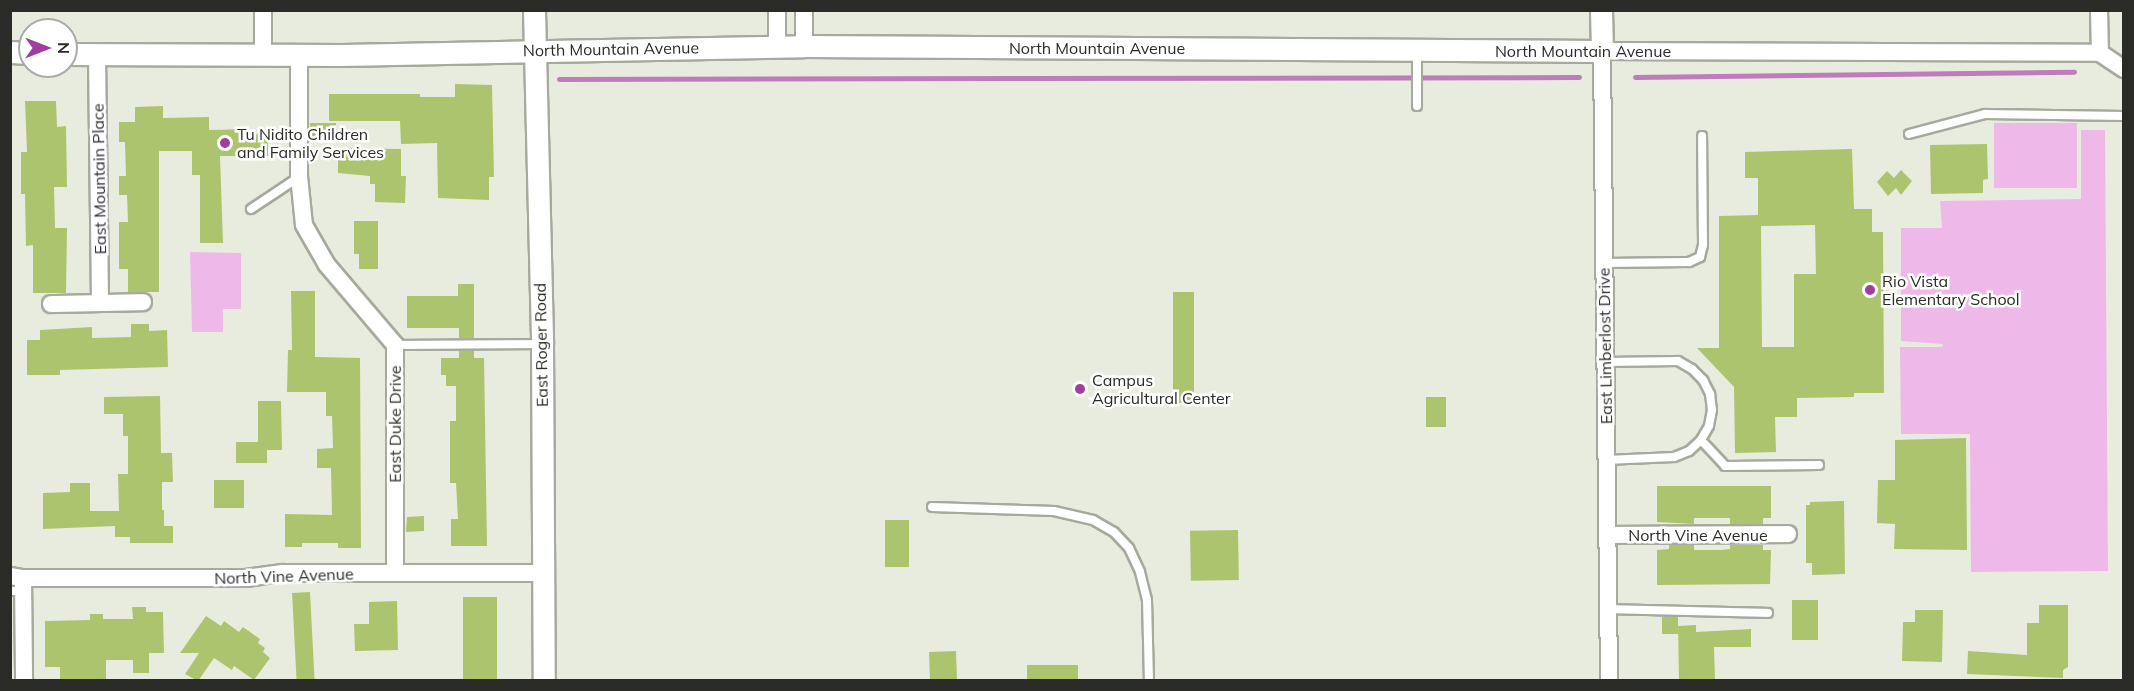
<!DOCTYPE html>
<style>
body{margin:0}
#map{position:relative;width:2134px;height:691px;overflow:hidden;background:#e8ecdf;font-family:Mulish,sans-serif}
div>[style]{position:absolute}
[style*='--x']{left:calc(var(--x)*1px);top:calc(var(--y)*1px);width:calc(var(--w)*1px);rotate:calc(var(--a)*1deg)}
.green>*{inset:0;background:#eeb9e9;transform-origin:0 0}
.stream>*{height:5px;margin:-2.5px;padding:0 2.5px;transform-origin:2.5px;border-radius:2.5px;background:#be7dba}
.building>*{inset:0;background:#adc46e;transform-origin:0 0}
.roads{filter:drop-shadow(2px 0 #a5aa9d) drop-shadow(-2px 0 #a5aa9d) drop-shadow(0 2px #a5aa9d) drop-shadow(0 -2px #a5aa9d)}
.service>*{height:8px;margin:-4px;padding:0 4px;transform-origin:4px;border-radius:4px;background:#fff}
.minor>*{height:16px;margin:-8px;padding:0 8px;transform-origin:8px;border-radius:8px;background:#fff}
.tertiary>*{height:21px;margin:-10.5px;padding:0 10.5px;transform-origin:10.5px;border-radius:10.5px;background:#fff}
.dots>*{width:16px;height:16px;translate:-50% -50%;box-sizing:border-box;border:3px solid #fff;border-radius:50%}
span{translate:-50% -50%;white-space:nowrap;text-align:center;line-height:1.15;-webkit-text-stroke:5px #fff;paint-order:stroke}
.street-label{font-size:16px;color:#2a2b26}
.poi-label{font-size:16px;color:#2a2b26}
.left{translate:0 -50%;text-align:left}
.frame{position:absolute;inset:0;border:12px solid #2a2b26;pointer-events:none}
.north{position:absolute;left:18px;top:18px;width:60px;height:60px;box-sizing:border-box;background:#fff;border:2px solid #aaaaa8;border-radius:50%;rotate:90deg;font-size:16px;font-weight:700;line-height:24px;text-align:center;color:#2a2b26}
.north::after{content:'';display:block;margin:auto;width:21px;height:27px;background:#a33ca0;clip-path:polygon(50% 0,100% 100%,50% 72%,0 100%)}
</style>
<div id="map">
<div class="green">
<i style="left:1994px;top:123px;width:83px;height:65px"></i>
<i style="clip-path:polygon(2081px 130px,2105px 130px,2108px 571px,1971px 572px,1970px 434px,1901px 434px,1900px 347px,1942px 347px,1943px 344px,1901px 341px,1901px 228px,1942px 228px,1940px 201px,2081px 199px)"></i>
<i style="clip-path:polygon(190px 252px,241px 253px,241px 309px,223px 309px,223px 332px,192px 332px)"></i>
</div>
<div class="stream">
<i style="--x:1635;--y:77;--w:439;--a:-0.7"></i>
<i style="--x:559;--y:79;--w:1020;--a:-0.11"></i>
</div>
<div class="building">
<i style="clip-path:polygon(455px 84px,492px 85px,494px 177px,489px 177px,489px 200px,438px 198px,437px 143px,401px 144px,400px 121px,329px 121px,329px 94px,420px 94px,420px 97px,455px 97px)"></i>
<i style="clip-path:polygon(25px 101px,56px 101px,57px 127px,66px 126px,67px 187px,54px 187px,55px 228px,67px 228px,66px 293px,33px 293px,33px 245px,26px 246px,25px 194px,21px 194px,21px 152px,27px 152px)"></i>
<i style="clip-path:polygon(163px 106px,163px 118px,209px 117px,209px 130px,250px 129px,250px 135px,268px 134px,268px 156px,220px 156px,223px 243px,200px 243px,200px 175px,192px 175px,192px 151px,159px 151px,159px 292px,128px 292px,128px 269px,119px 269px,119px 222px,128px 222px,127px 195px,119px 195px,119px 176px,126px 176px,125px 142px,119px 142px,119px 122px,135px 122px,135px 107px)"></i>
<i style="left:310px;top:123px;width:26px;height:18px"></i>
<i style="clip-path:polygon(1987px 144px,1988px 179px,1983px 180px,1983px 193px,1931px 194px,1930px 145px)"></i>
<i style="clip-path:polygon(338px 148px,401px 149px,401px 176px,406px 176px,405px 203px,375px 202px,375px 184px,370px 184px,370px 176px,338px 173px)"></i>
<i style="clip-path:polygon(evenodd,1852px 149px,1854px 209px,1872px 209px,1872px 232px,1883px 232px,1884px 393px,1854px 393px,1854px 397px,1797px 398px,1797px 417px,1775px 417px,1776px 452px,1735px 453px,1734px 387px,1697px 348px,1719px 348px,1719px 216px,1758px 215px,1758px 178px,1745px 178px,1745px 152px,1852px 149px,1815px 225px,1816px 274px,1794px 274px,1794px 347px,1762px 347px,1761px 226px,1815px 225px)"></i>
<i style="clip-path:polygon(1901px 170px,1912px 181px,1901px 195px,1896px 188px,1888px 196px,1877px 182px,1887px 171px,1894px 178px)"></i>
<i style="clip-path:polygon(354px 221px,378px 221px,378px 269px,359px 269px,359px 254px,354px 254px)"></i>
<i style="clip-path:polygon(458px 284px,474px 284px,474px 338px,459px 338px,459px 328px,407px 328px,407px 296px,458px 296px)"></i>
<i style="clip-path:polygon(291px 291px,315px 291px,315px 357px,360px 358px,361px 548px,338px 548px,338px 543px,302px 543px,302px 547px,285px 547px,285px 514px,332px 515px,331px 468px,317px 468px,317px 449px,333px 448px,332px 416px,326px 416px,326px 392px,287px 392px,288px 350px,292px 350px)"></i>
<i style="left:1173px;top:292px;width:21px;height:111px"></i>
<i style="clip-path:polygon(131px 324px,149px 324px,149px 331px,167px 330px,168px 367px,60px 370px,60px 375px,27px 375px,27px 340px,40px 340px,40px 330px,92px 327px,92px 338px,131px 337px)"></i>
<i style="clip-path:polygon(459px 351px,474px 351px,474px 358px,484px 358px,487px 546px,451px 546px,451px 519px,458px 519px,456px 483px,450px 483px,450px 421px,456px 421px,456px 386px,446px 386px,446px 375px,441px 375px,441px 358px,459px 358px)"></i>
<i style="clip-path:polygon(160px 396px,161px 453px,172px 453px,173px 482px,162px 482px,162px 510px,164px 510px,164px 526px,173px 526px,173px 543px,130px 543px,130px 537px,115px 537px,115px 526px,43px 529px,43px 493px,70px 492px,70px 483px,90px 483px,90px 511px,119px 511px,118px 474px,128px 474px,128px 436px,123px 436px,123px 414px,104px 414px,104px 397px)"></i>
<i style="left:1446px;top:397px;width:30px;height:20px;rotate:90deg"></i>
<i style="clip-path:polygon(258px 401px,281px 401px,282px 450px,267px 450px,267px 463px,236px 463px,236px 442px,258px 442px)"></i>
<i style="clip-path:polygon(1966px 438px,1967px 550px,1894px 549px,1895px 524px,1877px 523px,1878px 480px,1895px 480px,1895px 440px)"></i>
<i style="left:214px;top:480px;width:30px;height:28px"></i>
<i style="clip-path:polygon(1657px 486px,1771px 486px,1771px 518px,1763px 518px,1763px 524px,1730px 524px,1730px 518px,1694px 518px,1694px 524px,1657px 522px)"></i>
<i style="clip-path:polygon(1844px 501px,1845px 574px,1812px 575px,1812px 563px,1806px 563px,1806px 505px,1810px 505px,1810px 502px)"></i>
<i style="clip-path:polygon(424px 516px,424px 531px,406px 532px,407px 517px)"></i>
<i style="left:885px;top:520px;width:24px;height:47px"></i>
<i style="left:1238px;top:530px;width:50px;height:48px;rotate:89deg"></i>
<i style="clip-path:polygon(1669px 545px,1694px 545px,1694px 550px,1721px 550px,1730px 549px,1730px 545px,1763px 545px,1763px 550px,1771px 550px,1770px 584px,1657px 585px,1657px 550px,1669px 549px)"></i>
<i style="left:310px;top:592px;width:89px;height:18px;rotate:87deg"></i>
<i style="left:463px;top:597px;width:34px;height:84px"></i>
<i style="left:1792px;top:600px;width:26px;height:40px"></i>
<i style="clip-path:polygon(397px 601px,398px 650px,355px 651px,354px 624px,369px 624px,369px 602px)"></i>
<i style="clip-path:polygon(2039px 605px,2068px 605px,2068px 667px,2063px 670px,2063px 678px,1967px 674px,1968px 651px,2027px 655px,2027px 623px,2039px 623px)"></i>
<i style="clip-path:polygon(132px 607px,146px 607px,146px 612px,163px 612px,164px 653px,149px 653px,149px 673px,133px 673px,133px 660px,106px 660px,106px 680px,60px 681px,60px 667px,45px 667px,45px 621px,90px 620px,90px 614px,103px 614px,103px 619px,133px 619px)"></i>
<i style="clip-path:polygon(1915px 610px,1943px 610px,1942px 662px,1902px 661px,1903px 622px,1915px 622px)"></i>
<i style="clip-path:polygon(206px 616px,221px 626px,224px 621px,239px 632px,243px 627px,260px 639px,258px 643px,265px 648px,263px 652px,270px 658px,254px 680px,234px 666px,232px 670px,214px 658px,198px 681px,185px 674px,199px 653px,180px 653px)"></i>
<i style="left:1662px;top:617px;width:16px;height:17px"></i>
<i style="clip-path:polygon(1696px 625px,1696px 632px,1751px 629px,1751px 647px,1714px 647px,1715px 681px,1679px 681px,1678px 626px)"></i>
<i style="left:956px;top:651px;width:30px;height:27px;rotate:88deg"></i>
<i style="left:1027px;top:665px;width:51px;height:16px"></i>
</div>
<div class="roads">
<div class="service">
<i style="--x:1417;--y:50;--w:56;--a:90"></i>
<i style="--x:1909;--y:134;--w:79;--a:-14.7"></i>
<i style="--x:1985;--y:114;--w:139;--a:0.8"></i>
<i style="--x:251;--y:209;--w:58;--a:-33.7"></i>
<i style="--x:1604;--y:263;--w:85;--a:-0.7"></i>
<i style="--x:1689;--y:262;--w:12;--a:-24"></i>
<i style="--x:1700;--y:257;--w:12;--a:-76"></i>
<i style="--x:1703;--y:245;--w:109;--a:-90.5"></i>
<i style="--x:395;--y:345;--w:147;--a:-0.4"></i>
<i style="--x:1605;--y:362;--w:73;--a:-0.8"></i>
<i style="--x:1678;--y:361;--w:16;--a:30"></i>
<i style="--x:1692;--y:369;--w:16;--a:45"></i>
<i style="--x:1703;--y:380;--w:16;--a:63"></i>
<i style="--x:1710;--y:394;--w:16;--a:83"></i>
<i style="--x:1712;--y:410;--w:16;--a:101"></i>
<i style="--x:1709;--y:426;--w:16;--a:120"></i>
<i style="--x:1701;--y:440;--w:16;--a:137"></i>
<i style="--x:1689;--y:451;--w:16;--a:158"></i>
<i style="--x:1674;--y:457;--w:68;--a:177.5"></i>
<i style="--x:1701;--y:440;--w:35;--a:47"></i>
<i style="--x:1725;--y:466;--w:94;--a:-0.6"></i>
<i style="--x:932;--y:507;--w:122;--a:1.9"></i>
<i style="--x:1054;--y:511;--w:40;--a:13"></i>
<i style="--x:1093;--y:520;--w:24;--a:30"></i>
<i style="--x:1114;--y:532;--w:22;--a:47"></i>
<i style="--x:1129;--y:548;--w:26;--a:65"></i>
<i style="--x:1140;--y:572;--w:29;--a:76"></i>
<i style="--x:1147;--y:600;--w:80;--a:88.6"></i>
<i style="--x:10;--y:591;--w:13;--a:0"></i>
<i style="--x:1608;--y:609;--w:160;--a:1.4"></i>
</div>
<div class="minor">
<i style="--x:263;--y:10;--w:45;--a:90"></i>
<i style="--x:777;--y:10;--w:36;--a:90"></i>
<i style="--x:804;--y:10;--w:36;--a:90"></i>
<i style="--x:2099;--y:10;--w:43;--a:88.7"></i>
<i style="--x:97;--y:55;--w:248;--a:89.3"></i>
<i style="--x:299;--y:55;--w:121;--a:90"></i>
<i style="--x:299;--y:176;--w:49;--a:84.2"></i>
<i style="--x:304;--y:225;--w:46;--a:60.1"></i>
<i style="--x:327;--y:265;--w:105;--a:49.6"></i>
<i style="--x:395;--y:345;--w:228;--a:90"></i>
<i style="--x:51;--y:304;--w:92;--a:-1.2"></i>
<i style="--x:1607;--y:535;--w:181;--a:-0.3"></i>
<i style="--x:10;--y:576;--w:13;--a:9"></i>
<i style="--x:23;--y:578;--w:223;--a:0"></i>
<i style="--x:246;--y:578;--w:37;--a:-8"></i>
<i style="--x:283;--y:573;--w:261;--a:0"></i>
<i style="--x:23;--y:578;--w:102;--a:89.4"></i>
<i style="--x:1609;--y:680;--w:629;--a:-90.64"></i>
<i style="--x:1602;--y:51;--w:498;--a:0.2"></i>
<i style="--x:2100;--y:53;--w:29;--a:34"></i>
</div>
<div class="tertiary">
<i style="--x:534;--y:10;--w:334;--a:88.6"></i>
<i style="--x:542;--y:344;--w:336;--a:89.7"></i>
<i style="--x:10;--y:52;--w:20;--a:3"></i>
<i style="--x:66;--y:54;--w:276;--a:0.2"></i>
<i style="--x:342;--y:55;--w:462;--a:-1.1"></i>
<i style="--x:804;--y:46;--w:798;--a:0.36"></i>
<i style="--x:1602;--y:51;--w:41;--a:-91.4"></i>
</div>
</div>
<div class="dots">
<i style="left:225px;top:143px;background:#a33ca0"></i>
<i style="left:1870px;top:290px;background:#a33ca0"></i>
<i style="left:1080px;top:389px;background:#a33ca0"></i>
</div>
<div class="street-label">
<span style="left:1097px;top:48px">North Mountain Avenue</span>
<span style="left:611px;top:49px;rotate:-1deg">North Mountain Avenue</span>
<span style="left:1583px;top:51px">North Mountain Avenue</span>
<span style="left:99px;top:179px;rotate:-91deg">East Mountain Place</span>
<span style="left:541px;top:345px;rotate:-91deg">East Roger Road</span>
<span style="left:1605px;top:346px;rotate:-91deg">East Limberlost Drive</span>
<span style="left:395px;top:424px;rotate:-90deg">East Duke Drive</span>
<span style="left:1698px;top:535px">North Vine Avenue</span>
<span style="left:284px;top:576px;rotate:-2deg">North Vine Avenue</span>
</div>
<div class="poi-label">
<span class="left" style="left:237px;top:143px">Tu Nidito Children<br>and Family Services</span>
<span class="left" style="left:1882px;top:290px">Rio Vista<br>Elementary School</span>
<span class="left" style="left:1092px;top:389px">Campus<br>Agricultural Center</span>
</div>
<div class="frame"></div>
<div class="north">N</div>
</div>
